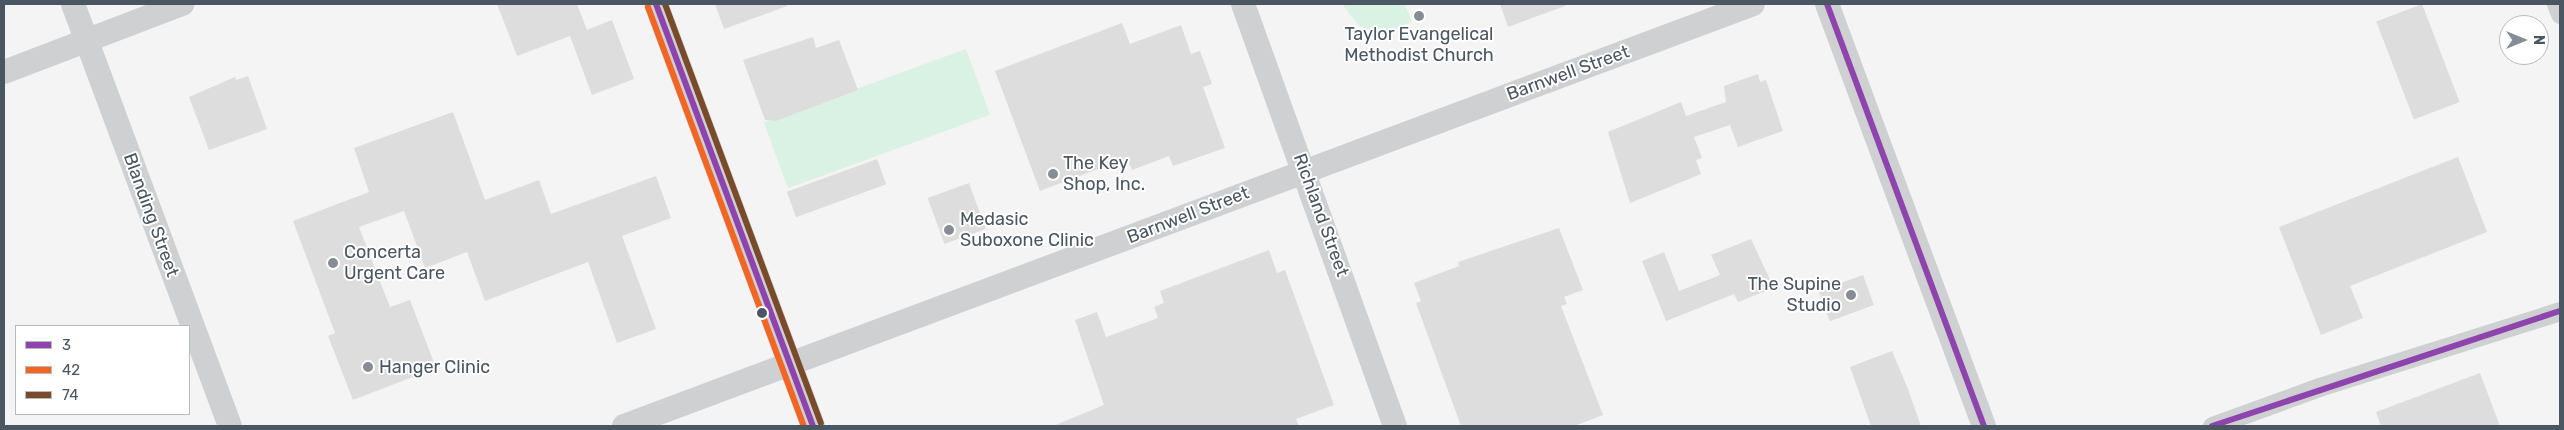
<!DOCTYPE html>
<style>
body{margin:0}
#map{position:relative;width:2564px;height:430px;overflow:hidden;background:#f4f4f4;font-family:Rubik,sans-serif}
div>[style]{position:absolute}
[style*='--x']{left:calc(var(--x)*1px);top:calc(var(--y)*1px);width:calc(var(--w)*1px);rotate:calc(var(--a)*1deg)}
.green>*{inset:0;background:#d9f2e3;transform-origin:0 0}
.building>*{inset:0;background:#ddddde;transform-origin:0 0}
.minor>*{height:19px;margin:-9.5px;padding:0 9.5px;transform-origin:9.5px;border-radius:9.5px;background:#ced0d2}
.tertiary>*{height:24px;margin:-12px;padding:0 12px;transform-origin:12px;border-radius:12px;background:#ced0d2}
.bus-1>*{height:6px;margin:-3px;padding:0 3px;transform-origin:3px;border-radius:3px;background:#8e44ad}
.bus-2>*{height:6px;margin:-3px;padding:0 3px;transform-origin:3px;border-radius:3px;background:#f26522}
.bus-3>*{height:6px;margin:-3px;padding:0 3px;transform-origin:3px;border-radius:3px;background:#7a4b2a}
.dots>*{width:14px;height:14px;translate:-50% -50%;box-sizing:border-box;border:2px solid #fff;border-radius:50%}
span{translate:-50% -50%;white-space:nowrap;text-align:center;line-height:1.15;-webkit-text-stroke:4px #fff;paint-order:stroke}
.poi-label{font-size:18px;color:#4a5661}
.left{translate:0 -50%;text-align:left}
.right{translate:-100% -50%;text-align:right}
.street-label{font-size:18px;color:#4a5661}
.frame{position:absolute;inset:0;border:5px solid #4a5661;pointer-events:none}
.legend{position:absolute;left:15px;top:325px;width:175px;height:90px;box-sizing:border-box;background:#fff;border:1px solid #b7bbc0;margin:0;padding:6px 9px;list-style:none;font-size:15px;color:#4a5661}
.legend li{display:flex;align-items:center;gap:10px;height:25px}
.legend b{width:25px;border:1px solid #b7bbc0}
.north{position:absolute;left:2499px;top:15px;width:50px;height:50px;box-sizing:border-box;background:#fff;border:1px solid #b7bbc0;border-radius:50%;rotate:90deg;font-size:14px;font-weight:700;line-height:20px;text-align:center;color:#4a5661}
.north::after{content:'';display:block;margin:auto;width:18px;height:22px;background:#868d94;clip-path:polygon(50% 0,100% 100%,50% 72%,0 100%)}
</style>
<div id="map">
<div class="green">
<i style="clip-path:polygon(1342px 4px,1405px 4px,1412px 22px,1385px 32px,1371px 30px,1359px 26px)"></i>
<i style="left:966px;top:49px;width:70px;height:215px;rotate:70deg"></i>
</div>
<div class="building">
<i style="clip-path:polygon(497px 4px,577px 4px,587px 30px,612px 20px,634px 79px,592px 95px,570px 36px,517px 56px)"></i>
<i style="clip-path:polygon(715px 4px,786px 4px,787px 6px,724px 29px)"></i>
<i style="clip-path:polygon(1500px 4px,1565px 4px,1565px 6px,1508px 27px)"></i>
<i style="left:2422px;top:4px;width:105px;height:49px;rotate:69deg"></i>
<i style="clip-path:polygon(1122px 23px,1130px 44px,1181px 25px,1191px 54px,1200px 51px,1212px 84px,1203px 87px,1225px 148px,1173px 166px,1169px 156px,1132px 170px,1127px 158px,1040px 191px,995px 71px)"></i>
<i style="clip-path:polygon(813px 37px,816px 48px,839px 40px,858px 90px,776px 121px,765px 120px,743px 60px)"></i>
<i style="clip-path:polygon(1758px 74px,1760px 82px,1766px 80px,1783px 131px,1738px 147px,1730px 125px,1694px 137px,1702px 158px,1696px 160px,1701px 174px,1630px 203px,1608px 132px,1681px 102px,1686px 116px,1726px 102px,1724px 86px)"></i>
<i style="clip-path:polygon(248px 76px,267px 129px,209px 150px,189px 97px,235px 77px,236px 80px)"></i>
<i style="clip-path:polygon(453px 112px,485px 200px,539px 180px,551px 214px,656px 176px,671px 218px,622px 236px,656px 329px,617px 343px,588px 262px,485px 301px,467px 252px,425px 268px,404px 211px,359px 227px,390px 307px,410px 300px,436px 368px,353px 400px,328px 336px,335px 333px,293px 221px,369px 192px,354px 148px)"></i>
<i style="clip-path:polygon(2458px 157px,2487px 232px,2350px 286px,2363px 318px,2321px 335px,2279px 227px)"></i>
<i style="left:877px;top:159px;width:27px;height:96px;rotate:70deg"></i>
<i style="left:969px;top:183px;width:49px;height:44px;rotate:70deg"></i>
<i style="clip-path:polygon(1559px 228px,1583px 290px,1564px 297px,1567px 304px,1561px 306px,1603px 415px,1574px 426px,1461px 426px,1416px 303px,1421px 301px,1414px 283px,1459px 266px,1458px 262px)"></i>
<i style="clip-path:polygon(1751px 239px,1774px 288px,1738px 302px,1734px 294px,1666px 321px,1642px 261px,1664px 252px,1679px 291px,1720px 275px,1711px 255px)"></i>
<i style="clip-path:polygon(1269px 250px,1277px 273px,1285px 270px,1334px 405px,1296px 419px,1299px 426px,1053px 426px,1104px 405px,1075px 320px,1097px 312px,1106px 337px,1158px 318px,1154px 307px,1164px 303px,1160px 291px)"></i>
<i style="left:1863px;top:275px;width:32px;height:47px;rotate:70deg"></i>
<i style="clip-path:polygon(1892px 351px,1908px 389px,1921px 426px,1871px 426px,1850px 367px)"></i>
<i style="clip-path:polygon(2480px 373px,2500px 426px,2381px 426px,2376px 412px)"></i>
</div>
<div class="minor">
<i style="--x:2556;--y:4;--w:11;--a:68"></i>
<i style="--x:2212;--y:426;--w:114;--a:-20"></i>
<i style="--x:2319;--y:387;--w:253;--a:-17.5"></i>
</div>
<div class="tertiary">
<i style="--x:73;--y:4;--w:450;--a:69.6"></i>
<i style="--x:656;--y:4;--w:450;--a:69.6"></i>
<i style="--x:1243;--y:4;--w:449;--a:70.2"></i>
<i style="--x:1827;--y:4;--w:450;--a:69.6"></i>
<i style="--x:4;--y:72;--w:191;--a:-20.9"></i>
<i style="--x:624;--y:426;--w:1205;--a:-20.49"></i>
</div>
<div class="bus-1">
<i style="--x:656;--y:4;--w:450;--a:69.6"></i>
<i style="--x:1827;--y:4;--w:450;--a:69.6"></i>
<i style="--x:2212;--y:426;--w:367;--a:-18.3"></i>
</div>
<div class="bus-2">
<i style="--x:648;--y:7;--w:447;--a:69.6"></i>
</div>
<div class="bus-3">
<i style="--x:665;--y:4;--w:447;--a:69.6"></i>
</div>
<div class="dots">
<i style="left:1419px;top:16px;background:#868d94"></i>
<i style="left:1053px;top:174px;background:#868d94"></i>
<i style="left:949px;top:230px;background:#868d94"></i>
<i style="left:333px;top:263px;background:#868d94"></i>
<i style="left:1851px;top:295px;background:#868d94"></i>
<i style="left:762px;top:313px;background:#4a5661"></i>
<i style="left:368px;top:367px;background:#868d94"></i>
</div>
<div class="poi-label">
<span style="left:1419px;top:45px">Taylor Evangelical<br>Methodist Church</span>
<span class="left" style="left:1063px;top:174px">The Key<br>Shop, Inc.</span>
<span class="left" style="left:960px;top:230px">Medasic<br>Suboxone Clinic</span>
<span class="left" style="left:344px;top:263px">Concerta<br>Urgent Care</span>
<span class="right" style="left:1841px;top:295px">The Supine<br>Studio</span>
<span class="left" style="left:379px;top:367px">Hanger Clinic</span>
</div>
<div class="street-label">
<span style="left:1568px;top:73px;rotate:-20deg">Barnwell Street</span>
<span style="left:151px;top:215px;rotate:70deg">Blanding Street</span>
<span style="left:1188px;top:215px;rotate:-21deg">Barnwell Street</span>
<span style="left:1321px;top:215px;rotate:70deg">Richland Street</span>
</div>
<div class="frame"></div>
<ul class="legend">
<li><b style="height:6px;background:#8e44ad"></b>3</li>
<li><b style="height:6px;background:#f26522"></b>42</li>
<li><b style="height:6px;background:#7a4b2a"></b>74</li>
</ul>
<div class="north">N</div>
</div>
